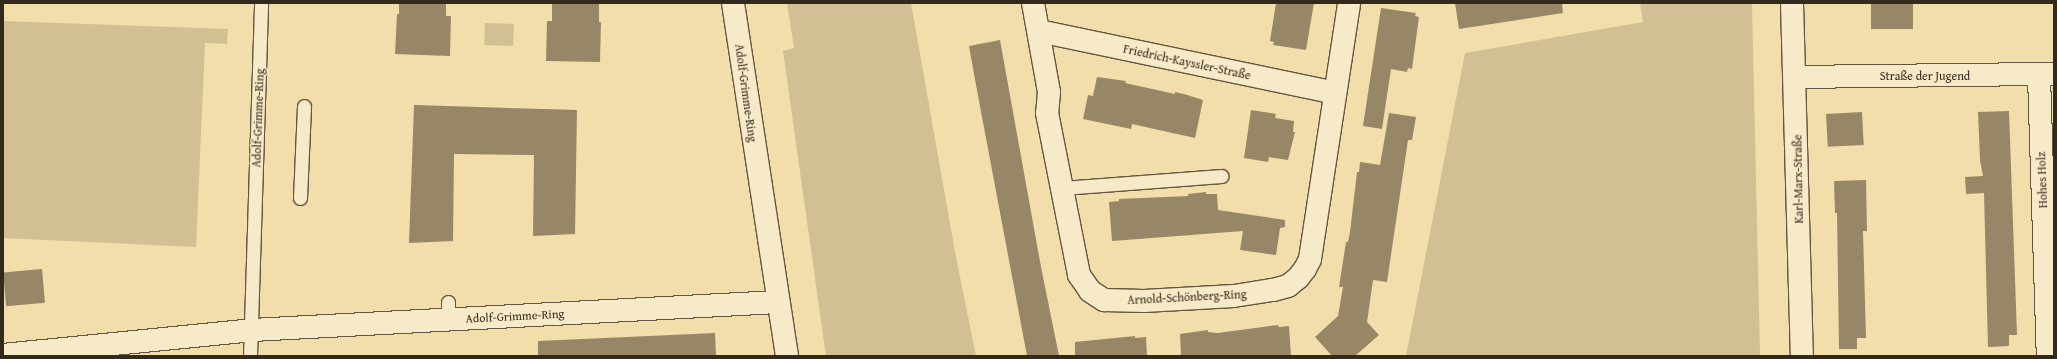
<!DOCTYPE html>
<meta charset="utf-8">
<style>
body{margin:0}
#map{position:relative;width:2057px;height:359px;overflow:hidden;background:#f2deab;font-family:"Gentium Book Plus",serif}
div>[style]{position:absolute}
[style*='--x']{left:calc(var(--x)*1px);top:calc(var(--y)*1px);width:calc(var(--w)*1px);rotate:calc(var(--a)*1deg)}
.green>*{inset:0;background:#d2bf93;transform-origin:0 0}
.building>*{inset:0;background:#978767;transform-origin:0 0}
.roads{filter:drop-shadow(1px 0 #645640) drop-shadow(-1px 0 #645640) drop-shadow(0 1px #645640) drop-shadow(0 -1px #645640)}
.service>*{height:13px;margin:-6.5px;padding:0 6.5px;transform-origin:6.5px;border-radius:6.5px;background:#f7eac8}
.minor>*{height:22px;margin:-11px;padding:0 11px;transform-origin:11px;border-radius:11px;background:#f7eac8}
.tertiary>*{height:22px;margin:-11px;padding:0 11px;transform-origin:11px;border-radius:11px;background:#f7eac8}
span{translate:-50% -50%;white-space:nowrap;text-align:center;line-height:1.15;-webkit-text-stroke:3px #f7eac8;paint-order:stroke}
.street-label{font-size:12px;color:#34291d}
.frame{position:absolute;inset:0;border:4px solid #34291d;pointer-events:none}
</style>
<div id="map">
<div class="green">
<i style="clip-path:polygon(787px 3px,911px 3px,955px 252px,976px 356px,826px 356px,783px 51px,794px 48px)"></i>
<i style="clip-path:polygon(1640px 3px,1752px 3px,1760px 356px,1406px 356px,1465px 53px,1643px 22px)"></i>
<i style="clip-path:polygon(3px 21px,228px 29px,227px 44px,205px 43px,196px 247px,3px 238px)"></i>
<i style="left:485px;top:23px;width:29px;height:22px;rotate:2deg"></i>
</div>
<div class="building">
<i style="clip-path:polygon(399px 3px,446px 3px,446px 16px,451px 16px,450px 56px,395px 54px,397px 14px,399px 14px)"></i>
<i style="clip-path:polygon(552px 3px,599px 3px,599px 22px,601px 22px,600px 62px,546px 61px,547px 21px,552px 21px)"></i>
<i style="clip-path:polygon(1276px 3px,1314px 3px,1306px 50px,1273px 45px,1274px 42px,1270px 41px)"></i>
<i style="clip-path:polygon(1455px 3px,1562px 3px,1563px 13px,1459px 29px)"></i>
<i style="left:1871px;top:3px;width:42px;height:26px"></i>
<i style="clip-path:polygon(1381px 8px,1416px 13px,1415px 16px,1419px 17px,1412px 69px,1408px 68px,1407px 72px,1391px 69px,1382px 129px,1363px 126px)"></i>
<i style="clip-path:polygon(1000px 40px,1041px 267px,1059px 356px,1027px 356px,976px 85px,969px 46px)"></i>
<i style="clip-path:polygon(1097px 77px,1126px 81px,1125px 83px,1175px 94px,1175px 92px,1184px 94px,1203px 100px,1195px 138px,1132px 124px,1131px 129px,1083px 119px,1088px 95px,1093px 96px)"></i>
<i style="clip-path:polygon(414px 105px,577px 110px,575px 234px,533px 236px,534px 155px,454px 154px,453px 241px,409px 243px)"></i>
<i style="clip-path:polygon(1251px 110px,1276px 114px,1275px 118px,1294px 121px,1293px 132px,1295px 132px,1288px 160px,1269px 157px,1268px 162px,1244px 158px)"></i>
<i style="clip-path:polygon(2009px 111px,2017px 335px,2009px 335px,2009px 346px,1988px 347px,1984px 193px,1966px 194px,1965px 177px,1983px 176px,1980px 160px,1978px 112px)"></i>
<i style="left:1862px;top:112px;width:33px;height:36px;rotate:87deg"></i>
<i style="clip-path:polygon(1389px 113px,1416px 117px,1412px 140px,1408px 140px,1387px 282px,1373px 280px,1367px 322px,1379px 335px,1355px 356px,1332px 356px,1315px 337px,1338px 316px,1343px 287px,1339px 287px,1346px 242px,1348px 242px,1350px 232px,1357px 172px,1359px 172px,1360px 162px,1380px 165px)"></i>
<i style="clip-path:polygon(1866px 180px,1867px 231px,1863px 231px,1866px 338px,1857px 338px,1857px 349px,1839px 349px,1837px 213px,1835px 213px,1834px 181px)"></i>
<i style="clip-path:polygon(1206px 192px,1206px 194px,1217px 194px,1218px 210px,1285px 220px,1285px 227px,1280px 228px,1276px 255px,1240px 250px,1243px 231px,1112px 241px,1109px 202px,1119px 201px,1119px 199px,1188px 196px,1188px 194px)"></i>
<i style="left:42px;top:269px;width:34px;height:39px;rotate:85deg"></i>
<i style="clip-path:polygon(1278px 325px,1279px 327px,1289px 326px,1291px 356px,1181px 356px,1180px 334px,1208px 330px,1208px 332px,1218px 333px)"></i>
<i style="clip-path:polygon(715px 333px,716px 356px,538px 356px,538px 341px)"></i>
<i style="clip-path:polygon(1135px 336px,1135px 338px,1146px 337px,1147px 356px,1075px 356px,1075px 342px)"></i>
</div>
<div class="roads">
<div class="service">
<i style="--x:1062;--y:188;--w:160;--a:-4.3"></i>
<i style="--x:300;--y:198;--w:92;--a:-87.5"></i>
<i style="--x:448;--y:302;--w:17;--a:90"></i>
<i style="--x:250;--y:356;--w:353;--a:-88.2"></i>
</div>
<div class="minor">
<i style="--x:733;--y:3;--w:357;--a:81.3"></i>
<i style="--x:1033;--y:3;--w:90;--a:79.8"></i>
<i style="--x:1049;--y:92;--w:21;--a:95"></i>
<i style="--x:1047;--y:113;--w:165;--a:78.8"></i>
<i style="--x:1079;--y:275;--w:19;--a:55"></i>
<i style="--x:1090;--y:291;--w:17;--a:33"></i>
<i style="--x:1104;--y:300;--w:40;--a:1.4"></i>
<i style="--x:1144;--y:301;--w:90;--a:-3.2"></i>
<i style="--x:1234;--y:296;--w:39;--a:-9"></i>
<i style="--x:1273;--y:290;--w:16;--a:-15"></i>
<i style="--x:1288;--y:286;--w:13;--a:-39"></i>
<i style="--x:1298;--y:278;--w:11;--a:-52"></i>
<i style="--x:1305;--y:269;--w:11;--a:-63"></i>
<i style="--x:1310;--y:259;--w:259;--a:-81.3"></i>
<i style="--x:1039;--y:31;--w:302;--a:11.8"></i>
<i style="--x:2039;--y:76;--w:280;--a:88.2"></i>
<i style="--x:1795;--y:77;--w:259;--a:-0.7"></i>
<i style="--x:3;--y:355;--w:250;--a:-5.7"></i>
<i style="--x:252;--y:330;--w:527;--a:-3.05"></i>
</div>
<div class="tertiary">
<i style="--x:1792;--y:3;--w:353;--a:88.4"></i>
</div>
</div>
<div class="street-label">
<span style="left:1187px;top:62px;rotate:12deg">Friedrich-Kayssler-Straße</span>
<span style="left:1925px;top:76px">Straße der Jugend</span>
<span style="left:746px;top:93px;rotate:82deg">Adolf-Grimme-Ring</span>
<span style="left:258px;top:118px;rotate:-88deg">Adolf-Grimme-Ring</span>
<span style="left:1798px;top:179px;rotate:-91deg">Karl-Marx-Straße</span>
<span style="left:2042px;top:180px;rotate:-92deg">Hohes Holz</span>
<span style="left:1187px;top:297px;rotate:-3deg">Arnold-Schönberg-Ring</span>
<span style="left:515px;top:316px;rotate:-3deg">Adolf-Grimme-Ring</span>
</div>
<div class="frame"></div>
</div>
